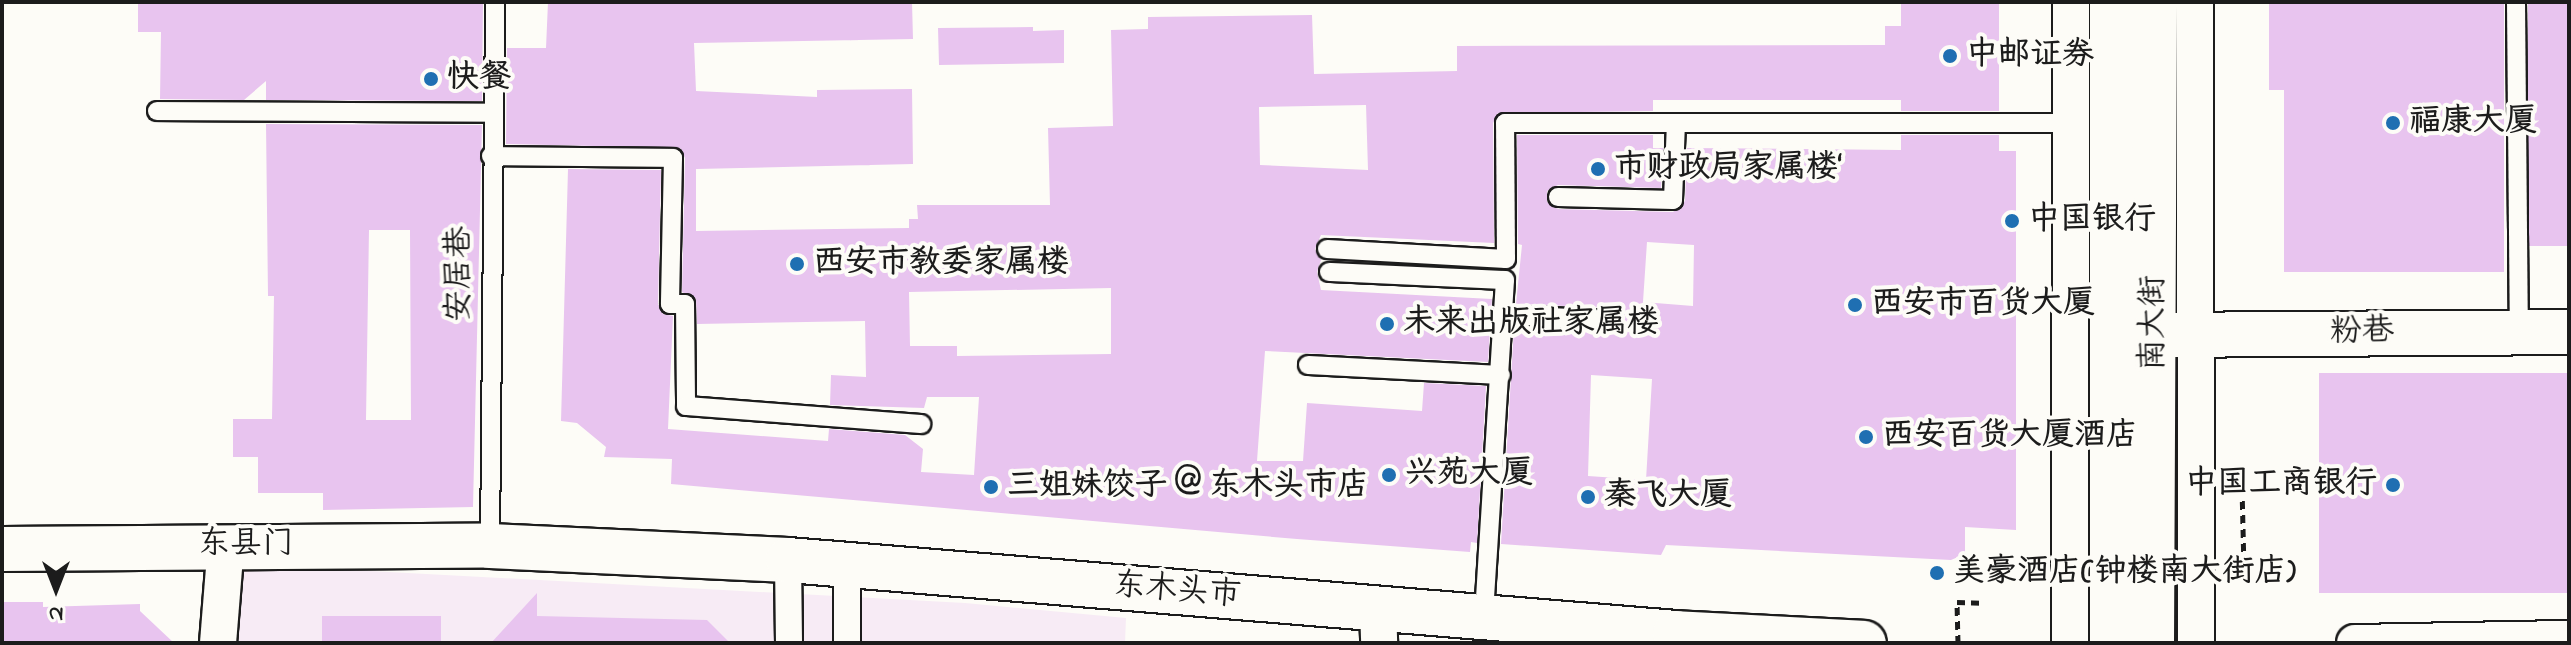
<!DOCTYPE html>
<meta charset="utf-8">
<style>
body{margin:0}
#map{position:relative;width:2571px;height:645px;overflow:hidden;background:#fdfcf7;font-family:"Indie Flower","LXGW WenKai TC",sans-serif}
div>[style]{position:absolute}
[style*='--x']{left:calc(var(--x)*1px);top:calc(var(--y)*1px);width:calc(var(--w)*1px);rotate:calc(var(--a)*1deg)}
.built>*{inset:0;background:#f7ebf5}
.building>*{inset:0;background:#e8c4ef;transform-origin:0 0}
.path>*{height:5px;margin-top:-2.5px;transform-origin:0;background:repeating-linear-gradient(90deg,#1c1c1c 0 8px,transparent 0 14px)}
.roads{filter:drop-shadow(2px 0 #1c1c1c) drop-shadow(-2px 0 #1c1c1c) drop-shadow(0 2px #1c1c1c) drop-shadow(0 -2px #1c1c1c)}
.service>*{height:18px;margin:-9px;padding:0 9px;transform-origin:9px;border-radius:9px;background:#fdfcf7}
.pedestrian>*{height:26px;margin:-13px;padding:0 13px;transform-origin:13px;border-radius:13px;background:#fdfcf7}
.minor>*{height:36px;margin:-18px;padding:0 18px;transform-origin:18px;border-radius:18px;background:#fdfcf7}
.tertiary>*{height:44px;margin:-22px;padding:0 22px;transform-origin:22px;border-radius:22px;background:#fdfcf7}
.primary>*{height:44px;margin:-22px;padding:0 22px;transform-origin:22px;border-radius:22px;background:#fdfcf7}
.dots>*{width:22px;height:22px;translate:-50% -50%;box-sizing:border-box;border:4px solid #fdfcf7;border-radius:50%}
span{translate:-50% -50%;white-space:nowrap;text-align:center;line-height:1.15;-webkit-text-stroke:8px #fdfcf7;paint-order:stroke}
.poi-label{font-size:32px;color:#1c1c1c;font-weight:700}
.left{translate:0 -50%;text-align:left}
.right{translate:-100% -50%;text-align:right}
.street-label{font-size:32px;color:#1c1c1c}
.frame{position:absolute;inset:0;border:4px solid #1c1c1c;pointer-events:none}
.north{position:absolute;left:16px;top:549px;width:80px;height:80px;-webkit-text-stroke:6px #fdfcf7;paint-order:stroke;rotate:180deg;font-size:22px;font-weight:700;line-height:32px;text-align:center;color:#1c1c1c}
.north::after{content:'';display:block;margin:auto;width:28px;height:36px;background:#1c1c1c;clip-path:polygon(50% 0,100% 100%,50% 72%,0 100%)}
</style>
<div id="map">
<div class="built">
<i style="clip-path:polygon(223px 563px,965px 603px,1126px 618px,1125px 643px,219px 643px)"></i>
</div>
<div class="building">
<i style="clip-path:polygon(138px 2px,483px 2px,482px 101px,266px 100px,266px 81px,244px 100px,160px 99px,161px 32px,138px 32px)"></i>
<i style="clip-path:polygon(evenodd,548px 2px,912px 2px,913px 39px,694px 43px,696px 91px,817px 97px,817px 90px,912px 89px,913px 164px,696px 169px,696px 231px,909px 228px,909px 219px,918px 219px,917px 205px,1050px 205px,1048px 128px,1113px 126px,1111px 30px,1148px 29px,1148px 17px,1312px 15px,1314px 74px,1457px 71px,1457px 46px,1885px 45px,1885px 26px,1901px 26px,1901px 2px,1999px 2px,1999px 111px,1901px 111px,1901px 100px,1653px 100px,1653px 111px,1498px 113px,1493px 123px,1494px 243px,1321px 235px,1315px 249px,1321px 260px,1317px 272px,1321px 290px,1492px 299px,1488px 362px,1265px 351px,1257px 461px,1303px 461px,1307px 403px,1422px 411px,1424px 383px,1486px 386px,1477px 543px,1471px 542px,1470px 552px,1297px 539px,671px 484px,672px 459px,604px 457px,606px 447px,577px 423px,561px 421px,568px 169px,661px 170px,658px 304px,663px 314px,673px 316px,668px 429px,828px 441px,829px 429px,905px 435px,923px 449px,921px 472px,974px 475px,979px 397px,927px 397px,924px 408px,830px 405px,831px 375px,866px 377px,865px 321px,697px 324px,696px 299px,682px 292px,685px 158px,680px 148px,506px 144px,507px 48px,546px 48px,548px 2px,1366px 105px,1368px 170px,1260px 165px,1259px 107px,1366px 105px,548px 2px,1111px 288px,1111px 354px,957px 356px,957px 346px,910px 346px,909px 292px,1111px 288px)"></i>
<i style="clip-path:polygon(2269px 2px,2504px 2px,2504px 272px,2284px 272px,2284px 90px,2269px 90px)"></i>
<i style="left:2528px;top:2px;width:41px;height:244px"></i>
<i style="clip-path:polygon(1033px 27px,1033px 31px,1064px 30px,1064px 63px,939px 65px,938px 28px)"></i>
<i style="clip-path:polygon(evenodd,266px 124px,482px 125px,473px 507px,323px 510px,323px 493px,258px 493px,258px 457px,233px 457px,233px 419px,272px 419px,274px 296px,268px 296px,266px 124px,369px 230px,410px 230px,411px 420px,366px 420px,369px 230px)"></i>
<i style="clip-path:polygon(evenodd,1517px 135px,1653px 135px,1653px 148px,1663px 148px,1661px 188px,1558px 185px,1547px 191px,1547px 202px,1558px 209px,1673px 212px,1685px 201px,1687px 148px,1901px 150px,1901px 135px,1999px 135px,1999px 151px,2016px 151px,2016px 530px,1965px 527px,1965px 554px,1951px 560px,1666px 545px,1661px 555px,1501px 544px,1514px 328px,1611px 332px,1624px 320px,1613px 308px,1516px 304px,1522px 245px,1518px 244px,1517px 135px,1647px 242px,1694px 245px,1693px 306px,1643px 302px,1647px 242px,1517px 135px,1591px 375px,1652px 379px,1646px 480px,1588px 476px,1591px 375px)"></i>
<i style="left:2319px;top:373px;width:250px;height:220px"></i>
<i style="clip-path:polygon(537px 593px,537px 616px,707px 620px,730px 643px,491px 643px)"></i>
<i style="clip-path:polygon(2px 602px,43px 602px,43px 607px,140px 604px,140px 611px,174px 643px,2px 643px)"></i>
<i style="left:441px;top:616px;width:27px;height:119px;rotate:90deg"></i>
</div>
<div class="path">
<i style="--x:2242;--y:487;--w:84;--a:88.6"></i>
<i style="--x:1958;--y:643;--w:41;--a:-91.4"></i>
<i style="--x:1957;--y:602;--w:24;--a:2"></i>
</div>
<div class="roads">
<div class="service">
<i style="--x:2516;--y:2;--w:330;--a:89.5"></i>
<i style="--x:157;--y:111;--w:334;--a:0.3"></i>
<i style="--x:491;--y:156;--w:182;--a:0.6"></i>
<i style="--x:673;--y:158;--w:146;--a:91.2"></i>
<i style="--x:670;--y:304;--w:15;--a:0"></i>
<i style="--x:685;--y:304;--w:102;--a:89.4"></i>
<i style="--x:686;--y:406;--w:236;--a:4.4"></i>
<i style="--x:1558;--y:197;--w:115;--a:1.5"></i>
<i style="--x:1673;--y:200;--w:77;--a:-87.8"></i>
<i style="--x:1327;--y:249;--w:179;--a:3.2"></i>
<i style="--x:1506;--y:259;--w:136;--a:-90.4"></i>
<i style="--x:1505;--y:123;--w:566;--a:0"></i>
<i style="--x:1329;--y:272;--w:176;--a:2.6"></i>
<i style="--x:1505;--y:280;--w:338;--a:93.6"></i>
<i style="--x:1503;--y:315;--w:109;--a:2.6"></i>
<i style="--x:1308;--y:365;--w:193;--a:3"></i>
<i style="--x:490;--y:546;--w:544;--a:-89.47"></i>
</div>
<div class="pedestrian">
<i style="--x:788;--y:560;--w:83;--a:89.3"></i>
<i style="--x:847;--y:565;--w:78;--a:90"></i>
</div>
<div class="minor">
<i style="--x:2195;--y:2;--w:641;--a:89.91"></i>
<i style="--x:1378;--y:609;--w:34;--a:88"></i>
<i style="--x:218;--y:643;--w:99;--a:-85.4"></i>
<i style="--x:2070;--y:643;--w:641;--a:-89.91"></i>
<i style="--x:2355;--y:643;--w:214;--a:-1.1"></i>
</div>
<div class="tertiary">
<i style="--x:2155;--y:335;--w:414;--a:-0.4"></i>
<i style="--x:2;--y:549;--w:488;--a:-0.4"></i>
<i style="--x:490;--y:546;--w:298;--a:2.7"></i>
<i style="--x:788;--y:560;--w:890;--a:4.7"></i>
<i style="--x:1675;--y:633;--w:189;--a:3"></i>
</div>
<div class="primary">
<i style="--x:2112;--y:2;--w:641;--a:90"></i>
<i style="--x:2152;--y:643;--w:641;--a:-89.73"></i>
</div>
</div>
<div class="dots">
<i style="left:1950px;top:56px;background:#1f6fb2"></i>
<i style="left:431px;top:79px;background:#1f6fb2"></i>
<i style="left:2393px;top:123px;background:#1f6fb2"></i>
<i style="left:1598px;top:169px;background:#1f6fb2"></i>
<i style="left:2012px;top:221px;background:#1f6fb2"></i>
<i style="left:797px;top:264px;background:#1f6fb2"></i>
<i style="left:1855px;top:305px;background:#1f6fb2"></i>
<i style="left:1387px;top:324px;background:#1f6fb2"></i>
<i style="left:1866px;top:437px;background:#1f6fb2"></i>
<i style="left:1389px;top:475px;background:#1f6fb2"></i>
<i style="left:2393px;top:485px;background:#1f6fb2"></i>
<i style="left:991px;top:487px;background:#1f6fb2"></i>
<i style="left:1588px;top:497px;background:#1f6fb2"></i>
<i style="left:1937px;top:573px;background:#1f6fb2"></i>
</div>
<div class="poi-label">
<span class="left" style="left:1966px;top:56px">中邮证券</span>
<span class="left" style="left:447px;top:79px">快餐</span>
<span class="left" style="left:2409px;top:123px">福康大厦</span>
<span class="left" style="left:1614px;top:169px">市财政局家属楼‘</span>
<span class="left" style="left:2028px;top:221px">中国银行</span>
<span class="left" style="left:813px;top:264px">西安市教委家属楼</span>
<span class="left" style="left:1871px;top:305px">西安市百货大厦</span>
<span class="left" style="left:1403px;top:324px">未来出版社家属楼</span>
<span class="left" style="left:1882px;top:437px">西安百货大厦酒店</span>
<span class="left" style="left:1405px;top:475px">兴苑大厦</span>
<span class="right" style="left:2377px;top:485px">中国工商银行</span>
<span class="left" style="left:1007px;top:487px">三姐妹饺子 @ 东木头市店</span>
<span class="left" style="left:1604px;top:497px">秦飞大厦</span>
<span class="left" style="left:1953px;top:573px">美豪酒店(钟楼南大街店)</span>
</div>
<div class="street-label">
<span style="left:461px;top:274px;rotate:-90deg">安居巷</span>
<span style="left:2155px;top:323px;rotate:-90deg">南大街</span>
<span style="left:2362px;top:333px;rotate:-1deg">粉巷</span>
<span style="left:246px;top:545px">东县门</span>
<span style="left:1177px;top:592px;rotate:5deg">东木头市</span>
</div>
<div class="frame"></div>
<div class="north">N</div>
</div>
